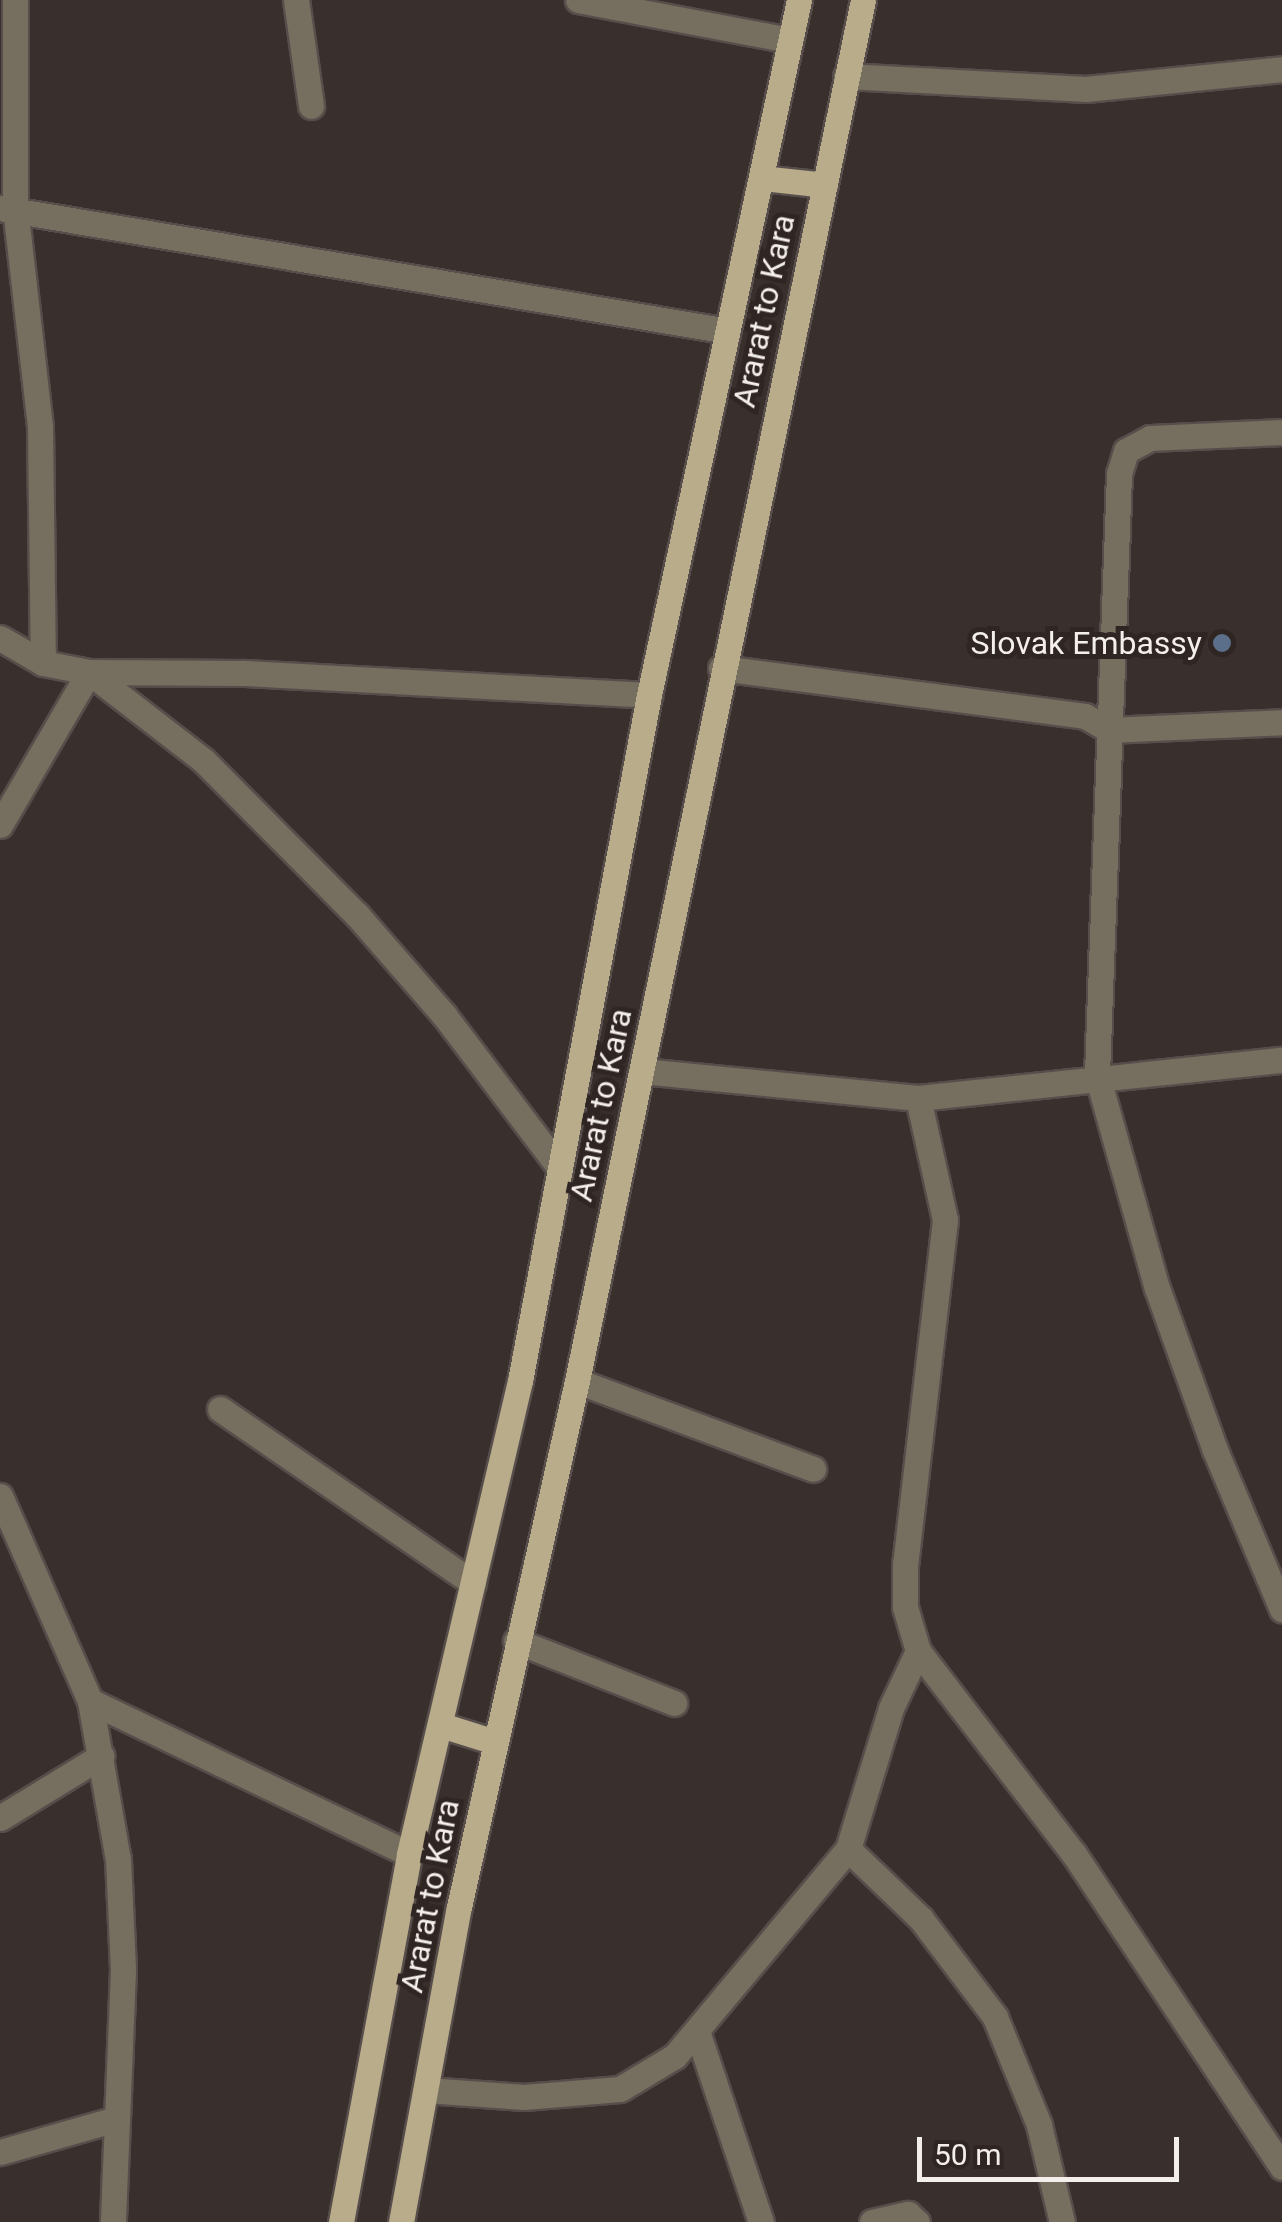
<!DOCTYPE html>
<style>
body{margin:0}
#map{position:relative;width:1282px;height:2222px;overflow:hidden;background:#392f2c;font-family:Roboto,sans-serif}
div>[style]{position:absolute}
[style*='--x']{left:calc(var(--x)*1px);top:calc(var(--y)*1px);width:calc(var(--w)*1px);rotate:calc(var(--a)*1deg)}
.roads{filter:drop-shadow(2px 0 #574e4b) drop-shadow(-2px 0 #574e4b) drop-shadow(0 2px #574e4b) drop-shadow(0 -2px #574e4b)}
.street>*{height:25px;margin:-12.5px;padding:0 12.5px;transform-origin:12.5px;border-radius:12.5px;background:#766f5f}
.primary>*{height:25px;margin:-12.5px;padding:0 12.5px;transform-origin:12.5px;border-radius:12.5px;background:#b9ac8b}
.dots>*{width:28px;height:28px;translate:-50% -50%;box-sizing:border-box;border:5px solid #2f2522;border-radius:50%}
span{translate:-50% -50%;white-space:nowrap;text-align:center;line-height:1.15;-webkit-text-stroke:10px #2f2522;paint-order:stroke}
.street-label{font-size:32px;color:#f5efec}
.poi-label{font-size:32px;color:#f5efec}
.right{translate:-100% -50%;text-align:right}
.scale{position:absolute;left:917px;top:2137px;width:262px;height:45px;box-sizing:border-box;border:5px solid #f5efec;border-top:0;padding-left:12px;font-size:30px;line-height:35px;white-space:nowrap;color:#f5efec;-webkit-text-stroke:8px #2f2522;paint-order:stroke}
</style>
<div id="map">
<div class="roads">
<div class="street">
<i style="--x:15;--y:0;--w:207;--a:90"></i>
<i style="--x:15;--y:207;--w:220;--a:83.5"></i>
<i style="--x:40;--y:426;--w:237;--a:89.3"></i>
<i style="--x:296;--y:0;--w:107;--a:81.9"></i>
<i style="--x:578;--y:0;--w:216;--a:10.7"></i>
<i style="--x:846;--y:76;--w:240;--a:3.1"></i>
<i style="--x:1086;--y:89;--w:197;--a:-5.8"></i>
<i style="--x:0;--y:208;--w:738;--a:9.59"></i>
<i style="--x:1282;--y:432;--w:132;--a:177.4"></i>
<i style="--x:1150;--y:438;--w:27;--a:152"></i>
<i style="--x:1126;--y:451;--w:24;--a:107"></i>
<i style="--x:1119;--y:474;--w:601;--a:92.1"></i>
<i style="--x:1097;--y:1075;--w:221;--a:74.3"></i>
<i style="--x:1157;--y:1288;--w:172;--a:70.3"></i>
<i style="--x:1215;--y:1450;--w:173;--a:67.2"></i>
<i style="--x:0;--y:638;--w:50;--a:30.2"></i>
<i style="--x:43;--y:663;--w:47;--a:11.1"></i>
<i style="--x:89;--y:672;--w:155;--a:0.4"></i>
<i style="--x:244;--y:673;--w:406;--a:3.1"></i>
<i style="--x:721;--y:668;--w:367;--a:7.5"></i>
<i style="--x:1085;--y:716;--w:28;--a:30"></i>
<i style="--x:1109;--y:730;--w:173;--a:-2.6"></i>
<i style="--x:89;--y:672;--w:145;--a:37.7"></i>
<i style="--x:204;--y:761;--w:217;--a:45.2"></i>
<i style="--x:357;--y:915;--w:133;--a:49"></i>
<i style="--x:444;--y:1015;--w:191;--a:52.9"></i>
<i style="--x:0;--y:825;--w:177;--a:-59.8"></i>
<i style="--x:642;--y:1071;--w:277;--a:5.6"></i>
<i style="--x:918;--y:1098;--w:366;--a:-6"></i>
<i style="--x:918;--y:1098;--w:125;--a:77.5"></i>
<i style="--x:945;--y:1220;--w:346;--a:96.6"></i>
<i style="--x:905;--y:1564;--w:43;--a:90"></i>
<i style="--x:905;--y:1607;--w:46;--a:73.5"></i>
<i style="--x:918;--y:1651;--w:256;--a:52.5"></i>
<i style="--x:1074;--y:1854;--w:376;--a:56.4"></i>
<i style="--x:577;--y:1381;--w:252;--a:20.4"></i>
<i style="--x:220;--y:1409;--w:307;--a:34.5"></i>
<i style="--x:0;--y:1496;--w:224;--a:66.3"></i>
<i style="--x:90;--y:1701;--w:160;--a:80"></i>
<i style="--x:118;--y:1859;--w:111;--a:87.4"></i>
<i style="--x:123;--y:1970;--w:252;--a:92.3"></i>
<i style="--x:516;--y:1641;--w:170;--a:21.4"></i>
<i style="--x:90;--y:1701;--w:354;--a:25.6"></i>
<i style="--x:0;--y:1818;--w:119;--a:-31.5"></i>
<i style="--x:848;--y:1849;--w:101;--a:43.8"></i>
<i style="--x:921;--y:1919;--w:123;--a:52.9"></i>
<i style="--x:995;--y:2017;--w:117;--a:67.8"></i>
<i style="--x:1039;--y:2125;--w:100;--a:76.7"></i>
<i style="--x:698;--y:2034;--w:198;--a:71.5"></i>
<i style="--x:426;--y:2090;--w:98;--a:4.1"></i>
<i style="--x:524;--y:2097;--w:96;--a:-4.8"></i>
<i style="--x:620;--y:2089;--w:64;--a:-31"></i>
<i style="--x:675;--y:2056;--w:270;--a:-50.1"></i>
<i style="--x:848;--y:1849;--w:147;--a:-73"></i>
<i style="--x:891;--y:1708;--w:63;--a:-64.7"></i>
<i style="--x:0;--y:2152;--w:121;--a:-15.9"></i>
<i style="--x:872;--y:2222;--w:37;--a:-13"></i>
<i style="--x:908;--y:2214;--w:12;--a:42"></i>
</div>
<div class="primary">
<i style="--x:762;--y:178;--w:63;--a:6.3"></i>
<i style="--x:441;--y:1725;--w:57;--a:17.5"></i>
<i style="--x:341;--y:2222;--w:374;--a:-79.5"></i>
<i style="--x:409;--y:1854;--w:486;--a:-76.8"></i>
<i style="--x:520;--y:1381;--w:698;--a:-79.35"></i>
<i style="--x:649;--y:695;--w:711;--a:-77.82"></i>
<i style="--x:401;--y:2222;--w:320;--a:-79.6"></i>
<i style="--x:459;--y:1907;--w:539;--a:-77.36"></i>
<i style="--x:577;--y:1381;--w:1410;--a:-78.3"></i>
</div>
</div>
<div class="dots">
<i style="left:1222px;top:643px;background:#5c6f8a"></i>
</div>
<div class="street-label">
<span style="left:764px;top:311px;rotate:-78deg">Ararat to Kara</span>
<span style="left:601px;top:1105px;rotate:-78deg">Ararat to Kara</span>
<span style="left:430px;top:1896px;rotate:-79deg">Ararat to Kara</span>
</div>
<div class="poi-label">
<span class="right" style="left:1202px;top:643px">Slovak Embassy</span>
</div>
<div class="scale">50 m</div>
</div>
